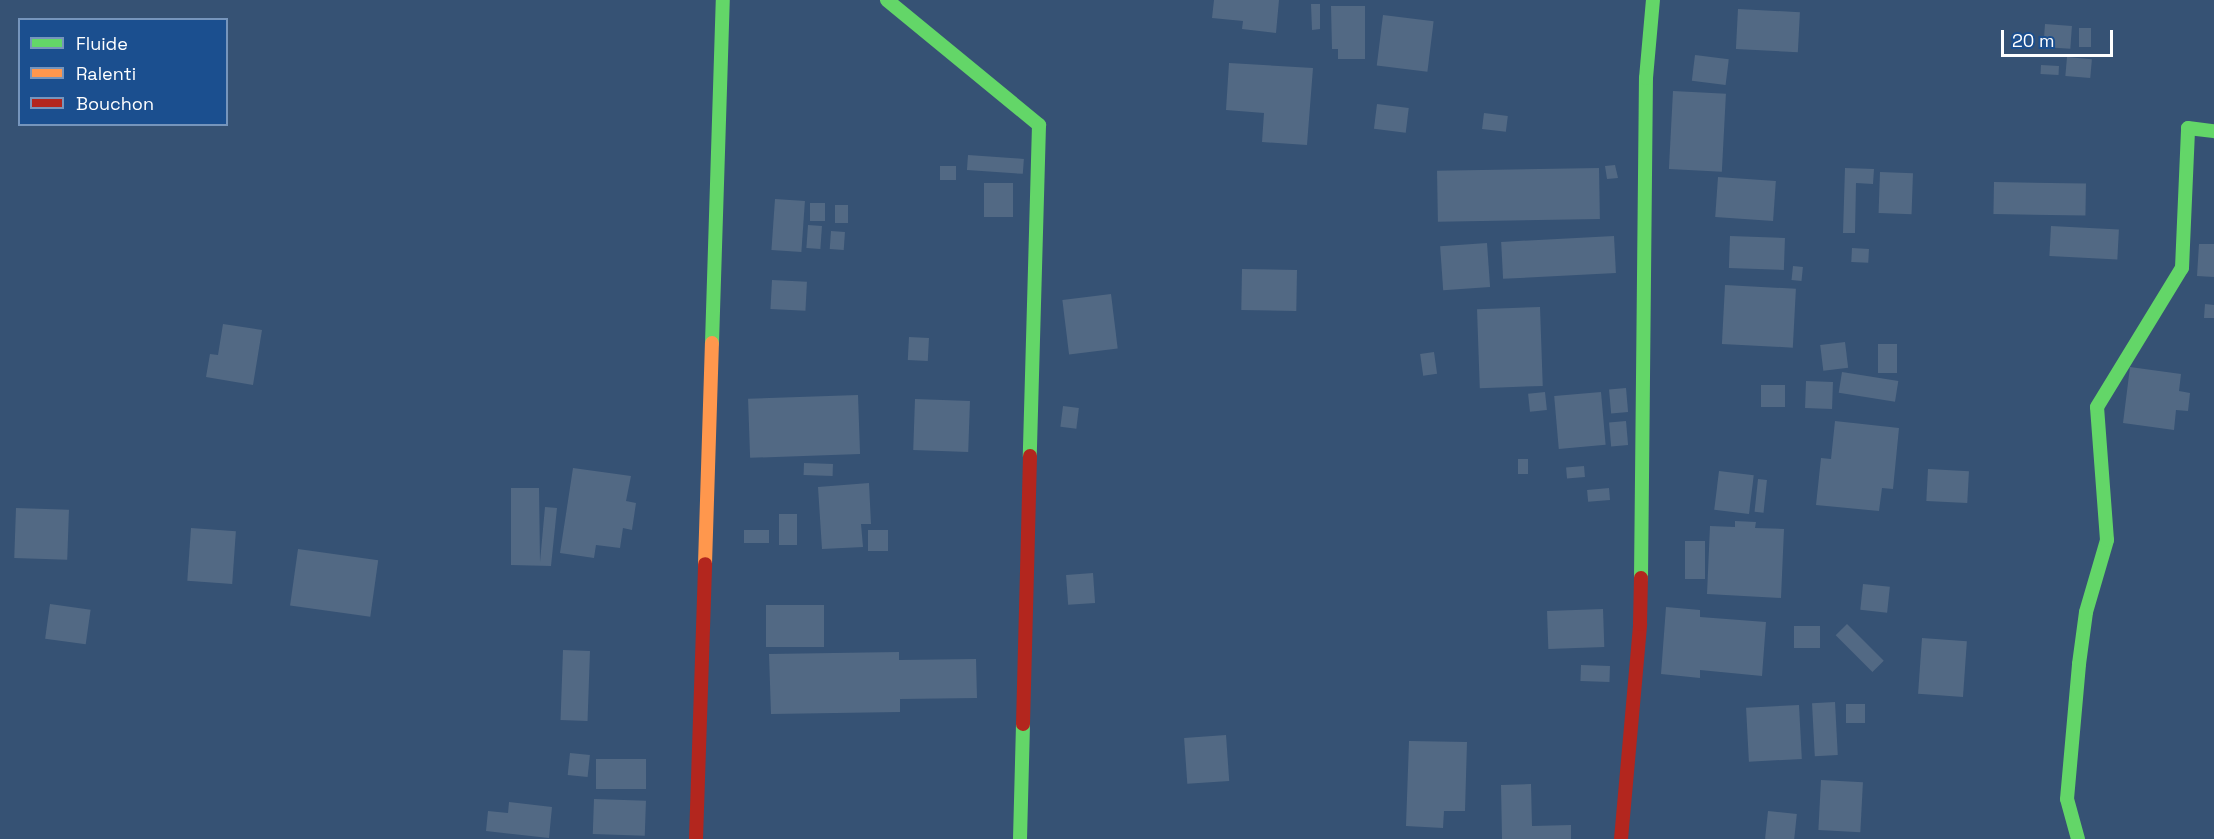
<!DOCTYPE html>
<style>
body{margin:0}
#map{position:relative;width:2214px;height:839px;overflow:hidden;background:#365274;font-family:"Space Grotesk",sans-serif}
div>[style]{position:absolute}
[style*='--x']{left:calc(var(--x)*1px);top:calc(var(--y)*1px);width:calc(var(--w)*1px);rotate:calc(var(--a)*1deg)}
.building>*{inset:0;background:#526984;transform-origin:0 0}
.fast>*{height:14px;margin:-7px;padding:0 7px;transform-origin:7px;border-radius:7px;background:#63d668}
.slow>*{height:14px;margin:-7px;padding:0 7px;transform-origin:7px;border-radius:7px;background:#ff974d}
.jam>*{height:14px;margin:-7px;padding:0 7px;transform-origin:7px;border-radius:7px;background:#b3261e}
span{translate:-50% -50%;white-space:nowrap;text-align:center;line-height:1.15;-webkit-text-stroke:4.5px #1b4f8f;paint-order:stroke}
.legend{position:absolute;left:18px;top:18px;width:210px;height:108px;box-sizing:border-box;background:#1b4f8f;border:2px solid #7695bc;margin:0;padding:8px 10px;list-style:none;font-size:18px;color:#fff}
.legend li{display:flex;align-items:center;gap:12px;height:30px}
.legend b{width:30px;border:2px solid #7695bc}
.scale{position:absolute;left:2001px;top:30px;width:112px;height:27px;box-sizing:border-box;border:3px solid #fff;border-top:0;padding-left:8px;font-size:18px;line-height:21px;white-space:nowrap;color:#fff;-webkit-text-stroke:4px #1b4f8f;paint-order:stroke}
</style>
<div id="map">
<div class="building">
<i style="clip-path:polygon(1214px 0,1279px 0,1276px 33px,1242px 29px,1243px 21px,1212px 18px)"></i>
<i style="clip-path:polygon(1311px 4px,1320px 4px,1320px 29px,1312px 30px)"></i>
<i style="clip-path:polygon(1331px 6px,1365px 6px,1365px 59px,1338px 59px,1338px 49px,1332px 49px)"></i>
<i style="left:1738px;top:9px;width:62px;height:40px;rotate:3deg"></i>
<i style="left:1383px;top:15px;width:51px;height:51px;rotate:7deg"></i>
<i style="left:2045px;top:24px;width:27px;height:23px;rotate:4deg"></i>
<i style="left:2079px;top:28px;width:12px;height:19px"></i>
<i style="left:1695px;top:55px;width:34px;height:26px;rotate:7deg"></i>
<i style="left:2067px;top:57px;width:25px;height:19px;rotate:5deg"></i>
<i style="clip-path:polygon(1229px 63px,1313px 68px,1307px 145px,1262px 142px,1264px 113px,1226px 110px)"></i>
<i style="left:2041px;top:65px;width:18px;height:9px;rotate:3deg"></i>
<i style="left:1673px;top:91px;width:53px;height:78px;rotate:3deg"></i>
<i style="left:1377px;top:104px;width:32px;height:25px;rotate:7deg"></i>
<i style="left:1484px;top:113px;width:24px;height:16px;rotate:7deg"></i>
<i style="left:968px;top:155px;width:56px;height:15px;rotate:4deg"></i>
<i style="clip-path:polygon(1615px 165px,1618px 178px,1607px 179px,1605px 166px)"></i>
<i style="left:940px;top:166px;width:16px;height:14px"></i>
<i style="left:1599px;top:168px;width:51px;height:162px;rotate:89deg"></i>
<i style="clip-path:polygon(1845px 168px,1874px 169px,1873px 184px,1856px 183px,1855px 233px,1843px 233px)"></i>
<i style="left:1880px;top:172px;width:33px;height:41px;rotate:2deg"></i>
<i style="left:1718px;top:177px;width:58px;height:40px;rotate:4deg"></i>
<i style="left:1994px;top:182px;width:92px;height:32px;rotate:1deg"></i>
<i style="left:984px;top:183px;width:29px;height:34px"></i>
<i style="left:775px;top:199px;width:30px;height:51px;rotate:4deg"></i>
<i style="left:810px;top:203px;width:15px;height:18px"></i>
<i style="left:835px;top:205px;width:13px;height:18px"></i>
<i style="left:808px;top:225px;width:14px;height:23px;rotate:4deg"></i>
<i style="left:2051px;top:226px;width:68px;height:30px;rotate:3deg"></i>
<i style="left:831px;top:231px;width:14px;height:18px;rotate:4deg"></i>
<i style="left:1614px;top:236px;width:37px;height:113px;rotate:87deg"></i>
<i style="left:1730px;top:236px;width:55px;height:32px;rotate:2deg"></i>
<i style="left:1487px;top:243px;width:44px;height:47px;rotate:86deg"></i>
<i style="clip-path:polygon(2199px 244px,2214px 244px,2214px 277px,2197px 276px)"></i>
<i style="left:1852px;top:248px;width:17px;height:14px;rotate:3deg"></i>
<i style="left:1793px;top:266px;width:10px;height:14px;rotate:6deg"></i>
<i style="left:1242px;top:269px;width:55px;height:41px;rotate:1deg"></i>
<i style="left:772px;top:280px;width:35px;height:29px;rotate:3deg"></i>
<i style="left:1725px;top:285px;width:71px;height:59px;rotate:3deg"></i>
<i style="left:1111px;top:294px;width:55px;height:49px;rotate:83deg"></i>
<i style="clip-path:polygon(2205px 304px,2214px 305px,2214px 318px,2204px 318px)"></i>
<i style="left:1540px;top:307px;width:79px;height:63px;rotate:88deg"></i>
<i style="clip-path:polygon(223px 324px,262px 330px,253px 385px,206px 377px,210px 354px,218px 355px)"></i>
<i style="left:909px;top:337px;width:20px;height:23px;rotate:3deg"></i>
<i style="left:1845px;top:342px;width:26px;height:25px;rotate:83deg"></i>
<i style="left:1878px;top:344px;width:19px;height:29px"></i>
<i style="left:1434px;top:352px;width:22px;height:14px;rotate:82deg"></i>
<i style="clip-path:polygon(2130px 367px,2181px 374px,2179px 391px,2190px 393px,2188px 411px,2176px 410px,2174px 430px,2123px 423px)"></i>
<i style="left:1842px;top:372px;width:57px;height:21px;rotate:9deg"></i>
<i style="left:1806px;top:381px;width:27px;height:27px;rotate:2deg"></i>
<i style="left:1761px;top:385px;width:24px;height:22px"></i>
<i style="left:1626px;top:388px;width:24px;height:17px;rotate:85deg"></i>
<i style="left:1545px;top:392px;width:18px;height:17px;rotate:84deg"></i>
<i style="left:1601px;top:392px;width:53px;height:47px;rotate:85deg"></i>
<i style="left:858px;top:395px;width:59px;height:110px;rotate:88deg"></i>
<i style="left:915px;top:399px;width:55px;height:51px;rotate:2deg"></i>
<i style="left:1063px;top:406px;width:16px;height:21px;rotate:7deg"></i>
<i style="left:1626px;top:421px;width:24px;height:17px;rotate:85deg"></i>
<i style="clip-path:polygon(1835px 421px,1899px 428px,1893px 489px,1882px 488px,1879px 511px,1816px 505px,1821px 458px,1831px 459px)"></i>
<i style="left:1518px;top:459px;width:10px;height:15px"></i>
<i style="left:804px;top:463px;width:29px;height:12px;rotate:2deg"></i>
<i style="left:1584px;top:466px;width:11px;height:18px;rotate:85deg"></i>
<i style="clip-path:polygon(573px 468px,631px 476px,626px 501px,636px 503px,632px 530px,623px 528px,620px 548px,596px 545px,594px 558px,560px 553px)"></i>
<i style="left:1928px;top:469px;width:41px;height:32px;rotate:3deg"></i>
<i style="left:1719px;top:471px;width:35px;height:39px;rotate:7deg"></i>
<i style="left:1758px;top:479px;width:9px;height:33px;rotate:6deg"></i>
<i style="clip-path:polygon(869px 483px,871px 524px,861px 524px,863px 547px,822px 549px,818px 487px)"></i>
<i style="clip-path:polygon(511px 488px,539px 488px,540px 562px,545px 507px,557px 508px,551px 566px,511px 565px)"></i>
<i style="left:1609px;top:488px;width:12px;height:22px;rotate:85deg"></i>
<i style="left:16px;top:508px;width:53px;height:50px;rotate:2deg"></i>
<i style="left:779px;top:514px;width:18px;height:31px"></i>
<i style="clip-path:polygon(1735px 521px,1756px 522px,1755px 528px,1784px 529px,1781px 598px,1707px 594px,1710px 526px,1735px 527px)"></i>
<i style="left:191px;top:528px;width:45px;height:53px;rotate:4deg"></i>
<i style="left:744px;top:530px;width:25px;height:13px"></i>
<i style="left:868px;top:530px;width:20px;height:21px"></i>
<i style="left:1685px;top:541px;width:20px;height:38px"></i>
<i style="left:298px;top:549px;width:81px;height:57px;rotate:8deg"></i>
<i style="left:1093px;top:573px;width:30px;height:27px;rotate:86deg"></i>
<i style="left:1863px;top:584px;width:27px;height:26px;rotate:6deg"></i>
<i style="left:50px;top:604px;width:41px;height:35px;rotate:8deg"></i>
<i style="left:766px;top:605px;width:58px;height:42px"></i>
<i style="clip-path:polygon(1666px 607px,1700px 610px,1700px 617px,1766px 622px,1762px 676px,1700px 670px,1700px 678px,1661px 674px)"></i>
<i style="left:1603px;top:609px;width:38px;height:56px;rotate:88deg"></i>
<i style="left:1847px;top:624px;width:52px;height:16px;rotate:45deg"></i>
<i style="left:1794px;top:626px;width:26px;height:22px"></i>
<i style="left:1922px;top:638px;width:45px;height:56px;rotate:4deg"></i>
<i style="left:563px;top:650px;width:27px;height:70px;rotate:2deg"></i>
<i style="clip-path:polygon(899px 652px,899px 660px,976px 659px,977px 698px,900px 699px,900px 712px,771px 714px,769px 654px)"></i>
<i style="left:1581px;top:665px;width:29px;height:16px;rotate:2deg"></i>
<i style="left:1835px;top:702px;width:53px;height:23px;rotate:87deg"></i>
<i style="left:1846px;top:704px;width:19px;height:19px"></i>
<i style="left:1799px;top:705px;width:54px;height:53px;rotate:87deg"></i>
<i style="left:1226px;top:735px;width:46px;height:42px;rotate:86deg"></i>
<i style="clip-path:polygon(1409px 741px,1467px 742px,1465px 811px,1444px 811px,1443px 828px,1406px 826px)"></i>
<i style="left:570px;top:753px;width:20px;height:22px;rotate:6deg"></i>
<i style="left:596px;top:759px;width:50px;height:30px"></i>
<i style="left:1821px;top:780px;width:42px;height:50px;rotate:3deg"></i>
<i style="clip-path:polygon(1531px 784px,1532px 826px,1571px 825px,1571px 839px,1502px 839px,1501px 785px)"></i>
<i style="left:594px;top:799px;width:52px;height:35px;rotate:2deg"></i>
<i style="clip-path:polygon(509px 802px,552px 807px,549px 838px,486px 831px,488px 811px,508px 813px)"></i>
<i style="left:1768px;top:811px;width:29px;height:28px;rotate:6deg"></i>
</div>
<div class="fast">
<i style="--x:887;--y:0;--w:197;--a:39.4"></i>
<i style="--x:1039;--y:125;--w:331;--a:91.6"></i>
<i style="--x:712;--y:343;--w:343;--a:-88.2"></i>
<i style="--x:1641;--y:578;--w:500;--a:-89.43"></i>
<i style="--x:1646;--y:78;--w:78;--a:-84.9"></i>
<i style="--x:1020;--y:839;--w:115;--a:-88.5"></i>
<i style="--x:2078;--y:839;--w:41;--a:-105.4"></i>
<i style="--x:2067;--y:799;--w:136;--a:-84.9"></i>
<i style="--x:2079;--y:664;--w:52;--a:-82.3"></i>
<i style="--x:2086;--y:612;--w:75;--a:-73.7"></i>
<i style="--x:2107;--y:540;--w:133;--a:-94.3"></i>
<i style="--x:2097;--y:407;--w:163;--a:-58.6"></i>
<i style="--x:2182;--y:268;--w:140;--a:-87.5"></i>
<i style="--x:2188;--y:128;--w:26;--a:7"></i>
</div>
<div class="slow">
<i style="--x:705;--y:564;--w:221;--a:-88.2"></i>
</div>
<div class="jam">
<i style="--x:1023;--y:724;--w:268;--a:-88.5"></i>
<i style="--x:696;--y:839;--w:275;--a:-88.1"></i>
<i style="--x:1621;--y:839;--w:216;--a:-84.9"></i>
<i style="--x:1640;--y:624;--w:46;--a:-88.8"></i>
</div>
<ul class="legend">
<li><b style="height:8px;background:#63d668"></b>Fluide</li>
<li><b style="height:8px;background:#ff974d"></b>Ralenti</li>
<li><b style="height:8px;background:#b3261e"></b>Bouchon</li>
</ul>
<div class="scale">20 m</div>
</div>
